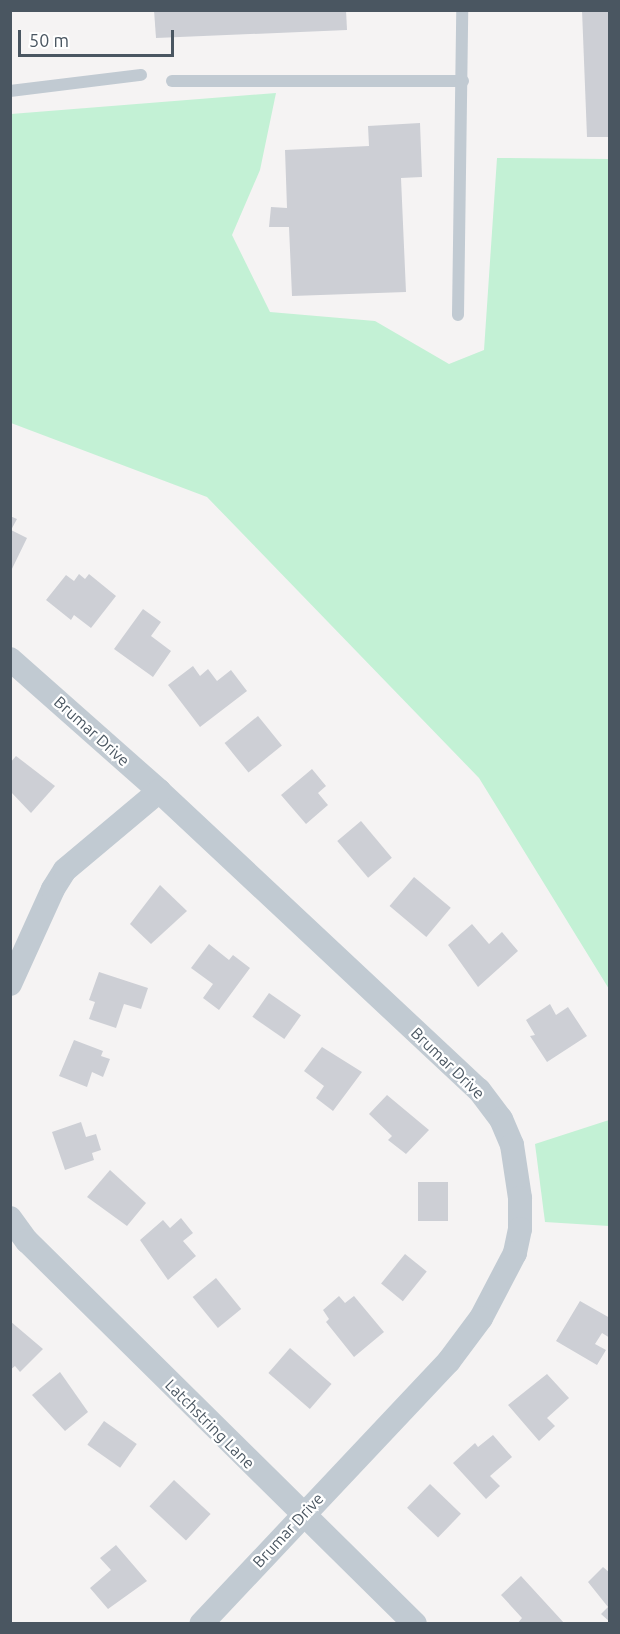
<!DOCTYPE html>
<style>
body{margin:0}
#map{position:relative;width:620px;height:1634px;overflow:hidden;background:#f5f3f3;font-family:Ubuntu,sans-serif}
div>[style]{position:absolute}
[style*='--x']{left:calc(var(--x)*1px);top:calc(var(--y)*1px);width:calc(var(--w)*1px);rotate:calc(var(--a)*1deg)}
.green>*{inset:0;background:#c3f1d5}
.building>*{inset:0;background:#cdcfd5;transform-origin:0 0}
.lane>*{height:12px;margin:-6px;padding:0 6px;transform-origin:6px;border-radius:6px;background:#c1cad2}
.street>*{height:24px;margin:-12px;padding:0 12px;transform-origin:12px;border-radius:12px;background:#c1cad2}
span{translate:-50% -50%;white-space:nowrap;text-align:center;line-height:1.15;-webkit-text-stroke:4.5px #fff;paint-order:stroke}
.street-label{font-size:16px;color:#4a5661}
.frame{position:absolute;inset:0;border:12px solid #4a5661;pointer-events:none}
.scale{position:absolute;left:18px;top:30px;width:156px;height:27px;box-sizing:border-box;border:3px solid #4a5661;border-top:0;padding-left:8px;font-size:18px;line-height:21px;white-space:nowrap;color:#4a5661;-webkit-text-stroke:4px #fff;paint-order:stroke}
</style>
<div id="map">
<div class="green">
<i style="clip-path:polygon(276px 93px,260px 170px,232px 235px,270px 312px,375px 321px,449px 364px,484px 350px,497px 158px,609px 159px,609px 989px,479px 778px,207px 497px,11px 423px,11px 114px)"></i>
<i style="clip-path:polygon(609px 1120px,609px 1226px,545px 1222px,535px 1144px)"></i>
</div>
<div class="building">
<i style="clip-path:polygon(154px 10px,346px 10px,347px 30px,156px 38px)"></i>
<i style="clip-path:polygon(582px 10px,610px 10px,610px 137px,587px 137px)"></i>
<i style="clip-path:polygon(420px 123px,422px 177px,401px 178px,406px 292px,292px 296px,289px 227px,269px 227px,271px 207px,287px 208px,285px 150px,369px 146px,368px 126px)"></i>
<i style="clip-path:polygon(10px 516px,17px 519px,11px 530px,27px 538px,10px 573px)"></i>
<i style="clip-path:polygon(79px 574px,85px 579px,89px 574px,116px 596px,91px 628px,74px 615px,71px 620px,46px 600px,66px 575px,74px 581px)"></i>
<i style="clip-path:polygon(143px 609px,161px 622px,151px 636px,171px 651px,153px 677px,114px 649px)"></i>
<i style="clip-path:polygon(193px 666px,200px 676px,208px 669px,217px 681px,231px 670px,247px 691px,200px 727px,168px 685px)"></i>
<i style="left:258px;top:716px;width:38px;height:43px;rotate:51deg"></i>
<i style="clip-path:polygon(16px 756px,55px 786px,31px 813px,10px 791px,10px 763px)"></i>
<i style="clip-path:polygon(312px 769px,326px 786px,318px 793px,328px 805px,306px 824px,281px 795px)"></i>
<i style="left:361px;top:821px;width:48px;height:31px;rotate:50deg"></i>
<i style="left:414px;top:877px;width:48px;height:38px;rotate:40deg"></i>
<i style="clip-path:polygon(160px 885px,187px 911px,151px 944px,130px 924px)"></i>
<i style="clip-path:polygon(472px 924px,489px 944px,502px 932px,518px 951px,478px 987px,448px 945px)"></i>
<i style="clip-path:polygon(209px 944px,229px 960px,233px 955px,250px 968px,219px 1010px,203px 998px,213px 984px,191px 968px)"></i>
<i style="clip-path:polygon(99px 972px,148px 988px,141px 1009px,124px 1004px,116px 1028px,89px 1019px,95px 1002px,89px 1000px)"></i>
<i style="left:269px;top:993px;width:39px;height:29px;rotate:35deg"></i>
<i style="clip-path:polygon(550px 1004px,556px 1015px,568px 1007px,587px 1036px,547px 1062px,530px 1036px,535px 1035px,526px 1020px)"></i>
<i style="clip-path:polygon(74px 1040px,103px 1051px,101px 1056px,110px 1059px,103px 1077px,92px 1072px,87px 1087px,59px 1076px)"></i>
<i style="clip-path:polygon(322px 1047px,362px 1072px,333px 1111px,316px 1098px,324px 1086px,304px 1071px)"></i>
<i style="clip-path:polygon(387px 1095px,429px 1130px,406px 1154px,388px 1140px,392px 1136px,369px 1114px)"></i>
<i style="clip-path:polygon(81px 1122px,86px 1137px,96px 1134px,101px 1150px,92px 1153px,94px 1160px,65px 1170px,52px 1132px)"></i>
<i style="clip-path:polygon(110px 1170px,146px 1203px,127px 1226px,87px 1197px)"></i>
<i style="left:418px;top:1182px;width:30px;height:39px"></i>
<i style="clip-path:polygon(181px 1218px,193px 1233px,183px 1241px,196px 1256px,168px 1280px,140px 1240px,163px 1220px,170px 1228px)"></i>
<i style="left:405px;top:1254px;width:28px;height:38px;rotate:39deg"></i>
<i style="left:216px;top:1278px;width:40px;height:30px;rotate:51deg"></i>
<i style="clip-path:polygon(339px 1296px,345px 1303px,354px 1296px,384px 1332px,354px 1357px,326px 1322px,329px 1319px,323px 1310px)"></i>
<i style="clip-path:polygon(580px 1301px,610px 1318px,610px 1338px,602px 1333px,595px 1344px,606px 1350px,597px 1365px,556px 1341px)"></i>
<i style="clip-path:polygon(10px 1321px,43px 1349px,20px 1372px,15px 1366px,10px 1370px)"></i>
<i style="left:290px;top:1348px;width:55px;height:33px;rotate:41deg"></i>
<i style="clip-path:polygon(60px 1372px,88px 1412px,65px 1431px,32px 1395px)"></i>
<i style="clip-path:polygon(547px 1374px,569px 1398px,547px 1418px,555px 1426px,539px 1441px,508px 1405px)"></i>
<i style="left:104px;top:1421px;width:40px;height:29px;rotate:35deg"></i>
<i style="clip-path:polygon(493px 1435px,512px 1457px,490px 1476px,500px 1486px,486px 1499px,453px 1463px,475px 1443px,478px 1447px)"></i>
<i style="left:174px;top:1480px;width:50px;height:36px;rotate:43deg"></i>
<i style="left:430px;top:1484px;width:43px;height:33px;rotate:44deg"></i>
<i style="clip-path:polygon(116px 1545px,147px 1581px,108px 1609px,90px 1588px,111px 1570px,100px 1558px)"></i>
<i style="clip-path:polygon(603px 1567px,610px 1573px,610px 1622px,601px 1614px,608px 1607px,588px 1582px)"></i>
<i style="clip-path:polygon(521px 1576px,565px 1624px,517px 1624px,522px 1618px,501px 1595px)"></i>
</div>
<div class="lane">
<i style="--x:172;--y:81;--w:291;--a:0"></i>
<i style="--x:10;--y:91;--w:132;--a:-7"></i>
<i style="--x:458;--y:315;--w:305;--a:-89.2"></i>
</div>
<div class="street">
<i style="--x:10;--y:659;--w:199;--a:41.5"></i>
<i style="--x:159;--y:791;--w:438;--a:43.1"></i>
<i style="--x:479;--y:1090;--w:36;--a:53"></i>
<i style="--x:501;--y:1119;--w:28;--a:67"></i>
<i style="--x:512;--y:1145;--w:54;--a:81.4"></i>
<i style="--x:520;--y:1198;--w:31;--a:90"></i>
<i style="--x:520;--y:1229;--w:25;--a:102"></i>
<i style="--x:515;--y:1253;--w:73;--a:117.6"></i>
<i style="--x:481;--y:1318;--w:54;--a:126.7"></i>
<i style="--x:449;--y:1361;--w:361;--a:133.3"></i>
<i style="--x:10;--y:984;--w:104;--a:-65.6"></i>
<i style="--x:53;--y:889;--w:22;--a:-58"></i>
<i style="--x:65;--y:870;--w:123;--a:-40"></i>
<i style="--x:10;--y:1218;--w:29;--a:54"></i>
<i style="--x:27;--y:1241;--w:545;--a:44.63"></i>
</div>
<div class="street-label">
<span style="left:92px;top:731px;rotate:42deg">Brumar Drive</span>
<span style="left:448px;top:1063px;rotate:44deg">Brumar Drive</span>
<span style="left:210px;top:1424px;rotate:45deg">Latchstring Lane</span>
<span style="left:288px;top:1530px;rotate:-47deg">Brumar Drive</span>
</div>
<div class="frame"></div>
<div class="scale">50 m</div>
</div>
